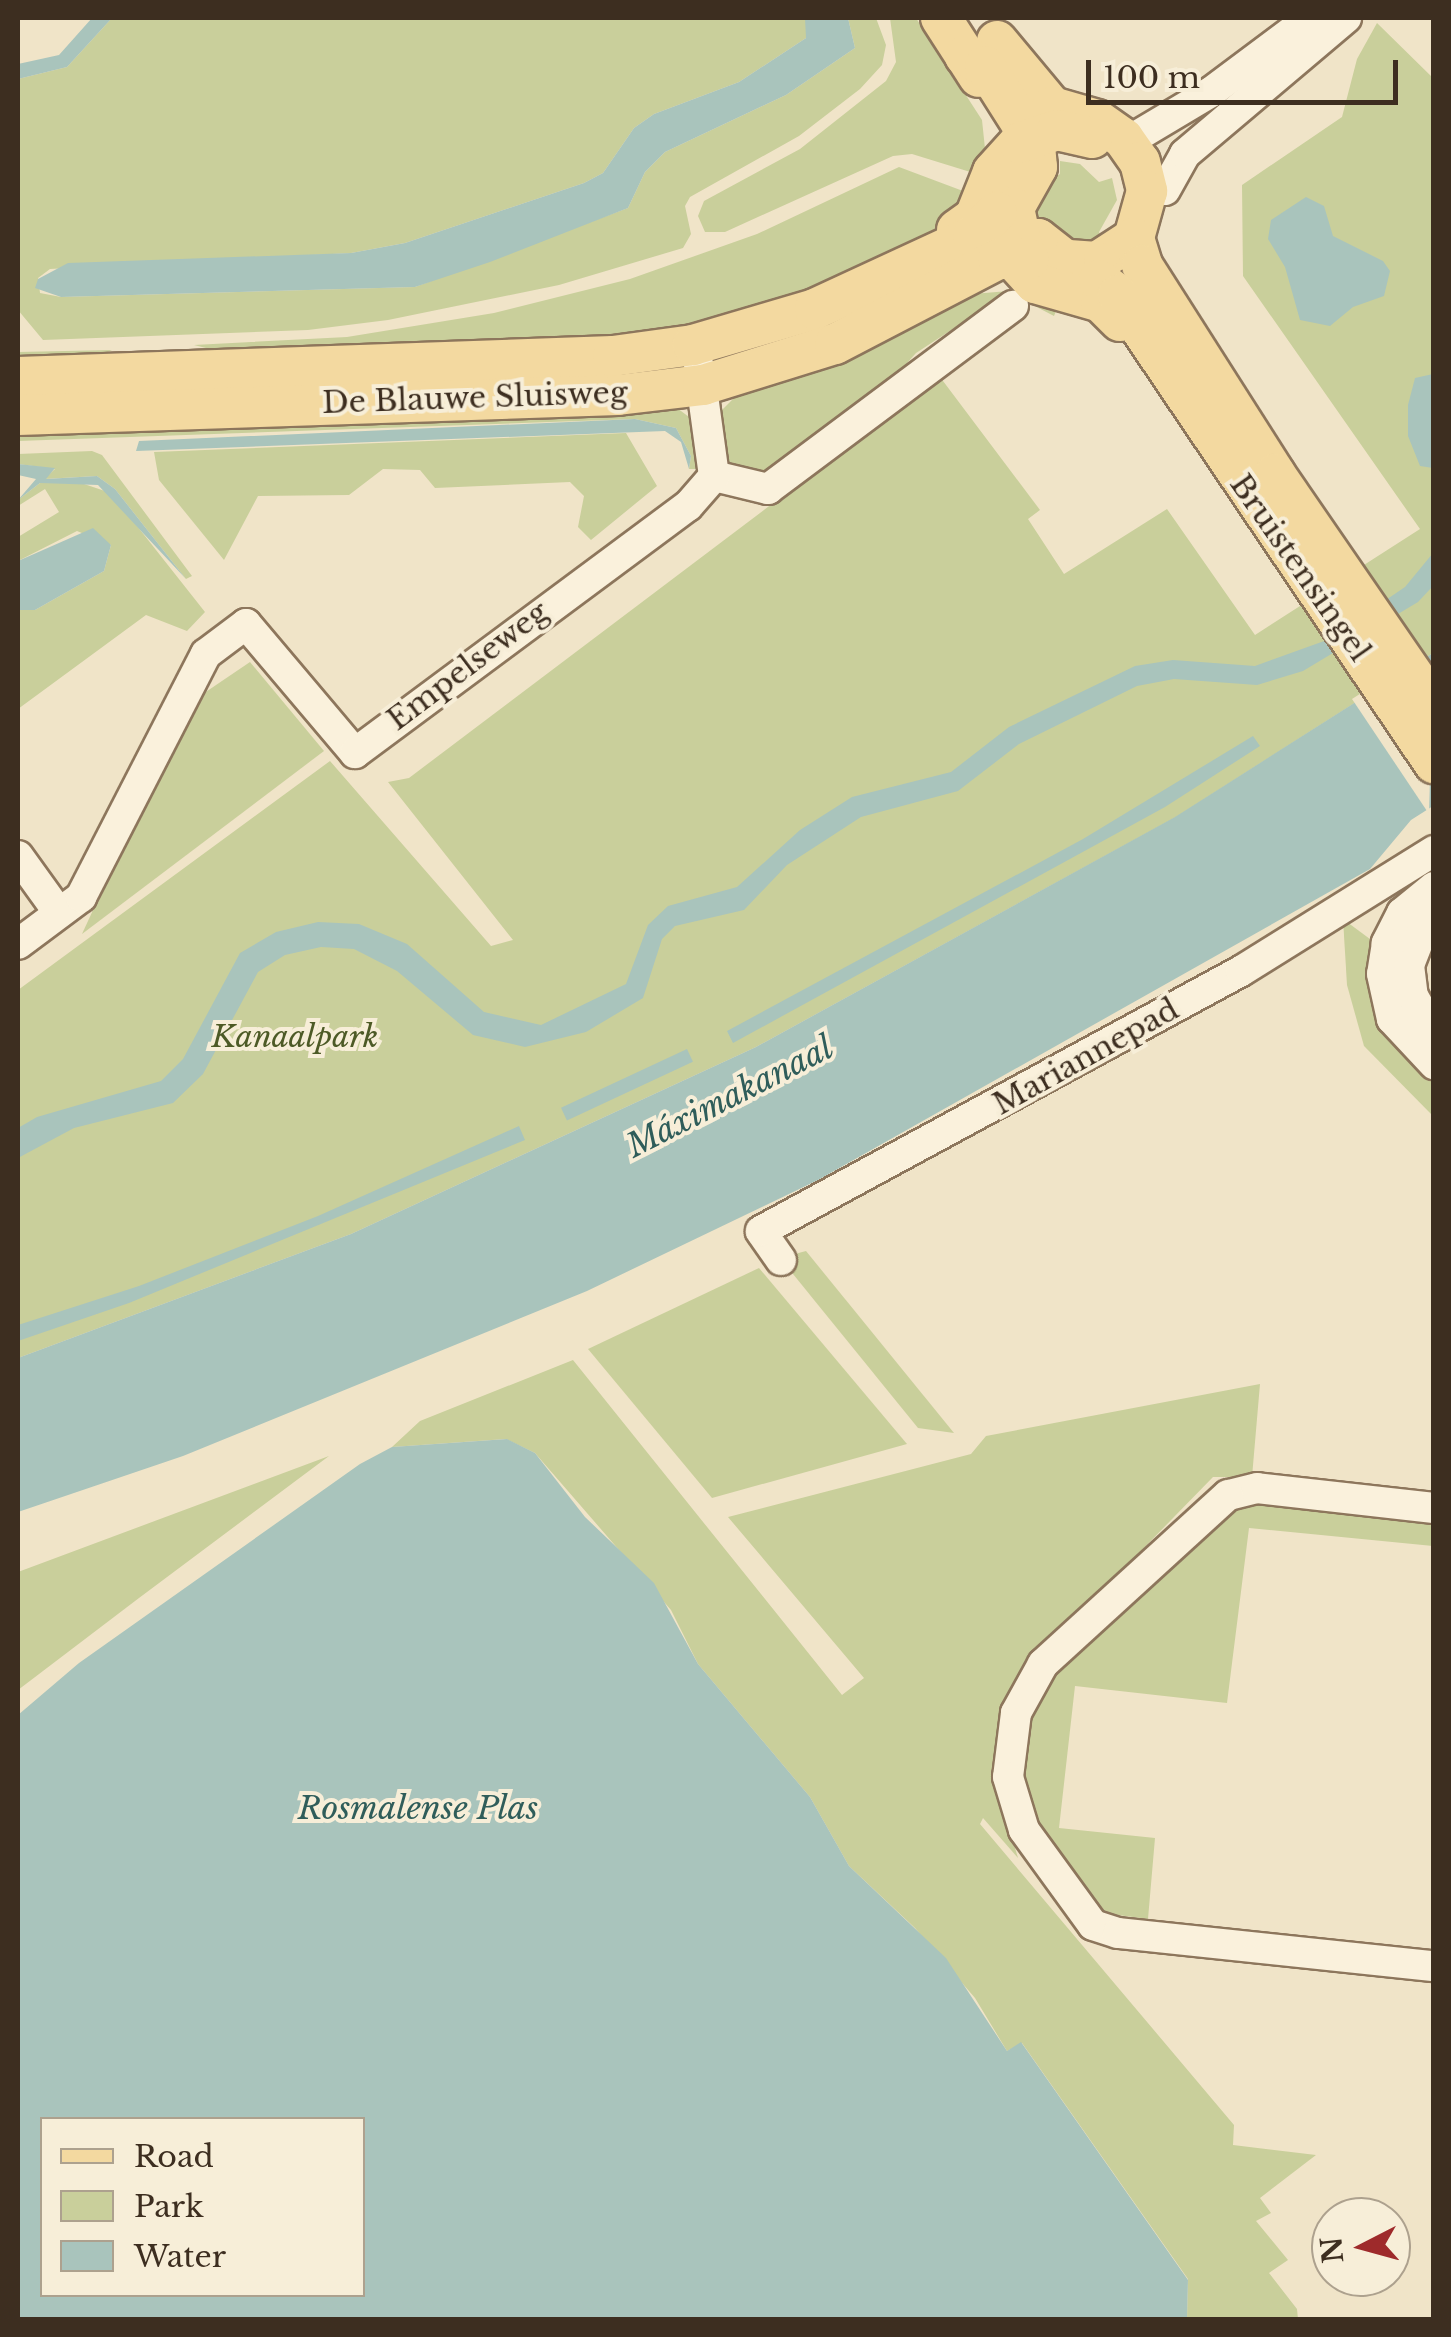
<!DOCTYPE html>
<meta charset="utf-8">
<style>
body{margin:0}
#map{position:relative;width:1451px;height:2337px;overflow:hidden;background:#f0e4c8;font-family:"Libre Baskerville",serif}
div>[style]{position:absolute}
[style*='--x']{left:calc(var(--x)*1px);top:calc(var(--y)*1px);width:calc(var(--w)*1px);rotate:calc(var(--a)*1deg)}
.green>*{inset:0;background:#c9cf9b}
.water>*{inset:0;background:#a9c4bc;transform-origin:0 0}
.pier>*{inset:0;background:#f0e4c8}
.roads{filter:drop-shadow(2px 0 #8d765c) drop-shadow(-2px 0 #8d765c) drop-shadow(0 2px #8d765c) drop-shadow(0 -2px #8d765c)}
.minor>*{height:30px;margin:-15px;padding:0 15px;transform-origin:15px;border-radius:15px;background:#faf1dc}
.major>*{height:40px;margin:-20px;padding:0 20px;transform-origin:20px;border-radius:20px;background:#f3d9a0}
span{translate:-50% -50%;white-space:nowrap;text-align:center;line-height:1.15;-webkit-text-stroke:8px #f7eed8;paint-order:stroke}
.street-label{font-size:30px;color:#3d2e20}
.park-label{font-size:30px;color:#4d5a26;font-style:italic}
.water-label{font-size:32px;color:#2f5d5a;font-style:italic}
.frame{position:absolute;inset:0;border:20px solid #3d2e20;pointer-events:none}
.legend{position:absolute;left:40px;top:2117px;width:325px;height:180px;box-sizing:border-box;background:#f7eed8;border:2px solid #ada18e;margin:0;padding:12px 18px;list-style:none;font-size:30px;color:#3d2e20}
.legend li{display:flex;align-items:center;gap:20px;height:50px}
.legend b{width:50px;border:2px solid #ada18e}
.north{position:absolute;left:1311px;top:2197px;width:100px;height:100px;box-sizing:border-box;background:#f7eed8;border:2px solid #ada18e;border-radius:50%;rotate:264deg;font-size:28px;font-weight:700;line-height:40px;text-align:center;color:#3d2e20}
.north::after{content:'';display:block;margin:auto;width:35px;height:45px;background:#9e2a2b;clip-path:polygon(50% 0,100% 100%,50% 72%,0 100%)}
.scale{position:absolute;left:1086px;top:60px;width:312px;height:45px;box-sizing:border-box;border:5px solid #3d2e20;border-top:0;padding-left:12px;font-size:30px;line-height:35px;white-space:nowrap;color:#3d2e20;-webkit-text-stroke:8px #f7eed8;paint-order:stroke}
</style>
<div id="map">
<div class="green">
<i style="clip-path:polygon(112px 18px,805px 18px,808px 24px,806px 38px,739px 82px,654px 114px,634px 128px,603px 173px,584px 183px,405px 243px,351px 253px,50px 269px,38px 278px,40px 293px,61px 297px,415px 287px,628px 208px,645px 172px,665px 152px,786px 95px,855px 48px,848px 18px,876px 18px,886px 45px,882px 65px,860px 89px,799px 136px,690px 197px,685px 206px,691px 234px,683px 248px,559px 285px,388px 320px,308px 330px,43px 340px,18px 310px,18px 79px,67px 67px)"></i>
<i style="clip-path:polygon(890px 18px,916px 18px,982px 120px,986px 158px,980px 175px,912px 154px,893px 156px,725px 232px,705px 232px,698px 216px,704px 201px,800px 149px,886px 81px,896px 62px)"></i>
<i style="clip-path:polygon(1377px 23px,1433px 78px,1433px 653px,1176px 817px,756px 1047px,351px 1234px,18px 1358px,18px 990px,330px 761px,491px 946px,513px 940px,388px 782px,409px 778px,940px 377px,1040px 510px,1028px 519px,1064px 574px,1167px 509px,1255px 635px,1420px 529px,1243px 276px,1242px 185px,1342px 117px,1357px 59px)"></i>
<i style="clip-path:polygon(1060px 161px,1080px 164px,1099px 182px,1112px 178px,1117px 200px,1099px 232px,1104px 245px,1091px 249px,1049px 231px,1042px 220px,1027px 220px,1048px 181px,1060px 174px)"></i>
<i style="clip-path:polygon(899px 167px,971px 194px,943px 231px,822px 292px,696px 332px,238px 356px,194px 345px,347px 337px,494px 313px,630px 279px,757px 234px)"></i>
<i style="clip-path:polygon(1020px 290px,1058px 306px,1054px 316px,1027px 302px,985px 308px,916px 353px,875px 399px,773px 473px,736px 472px,722px 452px,720px 412px,740px 392px,867px 350px,972px 294px)"></i>
<i style="clip-path:polygon(112px 350px,83px 363px,18px 366px,18px 352px)"></i>
<i style="clip-path:polygon(677px 408px,693px 420px,697px 469px,689px 469px,691px 456px,676px 428px,635px 419px,18px 441px,18px 428px)"></i>
<i style="clip-path:polygon(626px 433px,657px 486px,591px 540px,578px 527px,584px 496px,570px 482px,435px 488px,420px 470px,383px 469px,349px 495px,258px 496px,224px 560px,159px 480px,154px 452px)"></i>
<i style="clip-path:polygon(92px 451px,102px 455px,192px 576px,186px 579px,115px 489px,97px 476px,44px 479px,55px 469px,18px 464px,18px 454px)"></i>
<i style="clip-path:polygon(78px 482px,111px 493px,205px 612px,187px 631px,146px 615px,18px 709px,18px 610px,35px 610px,104px 571px,111px 545px,77px 531px,18px 561px,18px 537px,59px 512px,45px 489px,18px 506px,18px 500px,40px 483px)"></i>
<i style="clip-path:polygon(250px 662px,324px 751px,82px 934px,188px 704px)"></i>
<i style="clip-path:polygon(1343px 919px,1378px 945px,1433px 1072px,1433px 1116px,1364px 1046px,1347px 985px)"></i>
<i style="clip-path:polygon(806px 1251px,954px 1433px,918px 1428px,780px 1258px)"></i>
<i style="clip-path:polygon(759px 1268px,907px 1444px,712px 1498px,588px 1349px)"></i>
<i style="clip-path:polygon(573px 1360px,842px 1695px,864px 1678px,728px 1517px,971px 1454px,986px 1436px,1260px 1384px,1252px 1477px,1213px 1477px,1015px 1680px,1003px 1705px,996px 1757px,997px 1788px,1018px 1858px,983px 1818px,980px 1824px,1234px 2125px,1233px 2145px,1316px 2155px,1260px 2198px,1271px 2213px,1256px 2221px,1288px 2260px,1269px 2273px,1297px 2309px,1298px 2319px,1187px 2319px,1188px 2279px,1022px 2043px,1007px 2051px,975px 1998px,915px 1928px,849px 1866px,810px 1797px,698px 1664px,671px 1610px,535px 1453px,506px 1439px,392px 1447px,420px 1421px)"></i>
<i style="clip-path:polygon(329px 1456px,139px 1598px,18px 1690px,18px 1572px)"></i>
<i style="clip-path:polygon(1236px 1499px,1433px 1520px,1433px 1546px,1249px 1528px,1227px 1703px,1075px 1686px,1059px 1828px,1155px 1838px,1148px 1919px,1103px 1913px,1069px 1887px,1019px 1785px,1024px 1711px,1051px 1672px)"></i>
</div>
<div class="water">
<i style="clip-path:polygon(92px 18px,112px 18px,67px 67px,18px 79px,18px 64px,59px 55px)"></i>
<i style="clip-path:polygon(805px 18px,848px 18px,855px 48px,786px 95px,665px 152px,645px 172px,628px 208px,490px 262px,415px 287px,61px 297px,35px 288px,38px 279px,68px 263px,351px 253px,405px 243px,584px 183px,603px 173px,634px 128px,654px 114px,739px 82px,806px 38px)"></i>
<i style="clip-path:polygon(1306px 197px,1324px 206px,1333px 236px,1383px 261px,1390px 271px,1384px 296px,1353px 307px,1330px 326px,1300px 320px,1285px 267px,1268px 239px,1271px 220px)"></i>
<i style="clip-path:polygon(1433px 374px,1434px 374px,1433px 468px,1420px 466px,1408px 436px,1408px 405px,1415px 378px)"></i>
<i style="clip-path:polygon(635px 419px,676px 428px,691px 456px,689px 469px,681px 442px,665px 431px,136px 451px,139px 441px)"></i>
<i style="clip-path:polygon(18px 464px,55px 468px,46px 479px,97px 476px,115px 489px,186px 579px,98px 485px,40px 483px,18px 500px,36px 479px,18px 475px)"></i>
<i style="clip-path:polygon(93px 528px,111px 545px,104px 571px,35px 610px,18px 610px,18px 561px)"></i>
<i style="clip-path:polygon(1433px 553px,1433px 586px,1418px 602px,1303px 671px,1257px 685px,1174px 679px,1137px 686px,1019px 744px,958px 791px,861px 817px,787px 865px,744px 910px,675px 926px,662px 939px,643px 998px,586px 1032px,525px 1047px,473px 1035px,397px 971px,354px 949px,321px 947px,285px 955px,258px 972px,203px 1074px,173px 1103px,74px 1128px,18px 1158px,18px 1128px,37px 1117px,161px 1081px,183px 1059px,240px 953px,276px 932px,318px 922px,359px 924px,407px 944px,484px 1012px,541px 1025px,626px 984px,648px 925px,668px 906px,737px 887px,800px 830px,852px 797px,951px 772px,1009px 727px,1135px 666px,1173px 660px,1255px 666px,1327px 640px,1405px 587px)"></i>
<i style="clip-path:polygon(1433px 653px,1433px 806px,1411px 820px,1370px 869px,818px 1180px,587px 1291px,183px 1456px,18px 1512px,18px 1358px,351px 1234px,756px 1047px,1175px 817px)"></i>
<i style="clip-path:polygon(1253px 736px,1260px 746px,1165px 807px,733px 1043px,727px 1031px,1083px 839px)"></i>
<i style="left:687px;top:1049px;width:14px;height:139px;rotate:65deg"></i>
<i style="clip-path:polygon(519px 1126px,525px 1140px,129px 1303px,18px 1341px,18px 1325px,139px 1286px,318px 1216px)"></i>
<i style="clip-path:polygon(evenodd,507px 1439px,535px 1453px,585px 1517px,654px 1583px,698px 1664px,810px 1797px,849px 1866px,946px 1958px,1007px 2051px,1021px 2042px,1188px 2280px,1187px 2319px,18px 2319px,18px 1715px,79px 1663px,360px 1464px,392px 1447px,507px 1439px,42px 2120px,362px 2120px,362px 2294px,42px 2294px,42px 2120px)"></i>
</div>
<div class="pier">
<i style="clip-path:polygon(1421px 655px,1433px 674px,1429px 814px,1352px 699px)"></i>
</div>
<div class="roads">
<div class="minor">
<i style="--x:1127;--y:142;--w:98;--a:-30.8"></i>
<i style="--x:1211;--y:92;--w:124;--a:-36.8"></i>
<i style="--x:1165;--y:190;--w:41;--a:-60.9"></i>
<i style="--x:1185;--y:154;--w:211;--a:-40.2"></i>
<i style="--x:714;--y:476;--w:56;--a:13.5"></i>
<i style="--x:768;--y:489;--w:306;--a:-36.8"></i>
<i style="--x:18;--y:856;--w:70;--a:54.3"></i>
<i style="--x:1434;--y:887;--w:41;--a:140.9"></i>
<i style="--x:1402;--y:913;--w:34;--a:117"></i>
<i style="--x:1387;--y:943;--w:31;--a:99"></i>
<i style="--x:1382;--y:974;--w:46;--a:77.5"></i>
<i style="--x:1392;--y:1019;--w:62;--a:47"></i>
<i style="--x:1434;--y:901;--w:69;--a:111.3"></i>
<i style="--x:1409;--y:965;--w:31;--a:83"></i>
<i style="--x:1413;--y:996;--w:43;--a:60.4"></i>
<i style="--x:18;--y:944;--w:79;--a:-36.7"></i>
<i style="--x:81;--y:897;--w:273;--a:-62.8"></i>
<i style="--x:206;--y:654;--w:50;--a:-36.9"></i>
<i style="--x:246;--y:624;--w:169;--a:49.8"></i>
<i style="--x:355;--y:753;--w:415;--a:-36.6"></i>
<i style="--x:688;--y:506;--w:40;--a:-49"></i>
<i style="--x:714;--y:476;--w:110;--a:-97.8"></i>
<i style="--x:781;--y:1260;--w:35;--a:-125"></i>
<i style="--x:761;--y:1231;--w:546;--a:-28.44"></i>
<i style="--x:1241;--y:971;--w:227;--a:-31.9"></i>
<i style="--x:1434;--y:1508;--w:178;--a:-173.6"></i>
<i style="--x:1257;--y:1488;--w:30;--a:166"></i>
<i style="--x:1228;--y:1495;--w:251;--a:137.6"></i>
<i style="--x:1043;--y:1664;--w:56;--a:118.9"></i>
<i style="--x:1016;--y:1713;--w:64;--a:97.1"></i>
<i style="--x:1008;--y:1777;--w:55;--a:73.2"></i>
<i style="--x:1024;--y:1830;--w:117;--a:54"></i>
<i style="--x:1093;--y:1925;--w:26;--a:18"></i>
<i style="--x:1118;--y:1933;--w:318;--a:6"></i>
</div>
<div class="major">
<i style="--x:941;--y:18;--w:70;--a:57.2"></i>
<i style="--x:997;--y:41;--w:86;--a:50.2"></i>
<i style="--x:1052;--y:107;--w:47;--a:16.1"></i>
<i style="--x:1097;--y:120;--w:32;--a:35"></i>
<i style="--x:1123;--y:138;--w:29;--a:55"></i>
<i style="--x:1140;--y:162;--w:30;--a:76"></i>
<i style="--x:1147;--y:191;--w:49;--a:105.5"></i>
<i style="--x:1134;--y:238;--w:44;--a:147"></i>
<i style="--x:1097;--y:262;--w:32;--a:-176"></i>
<i style="--x:1065;--y:260;--w:34;--a:-142"></i>
<i style="--x:1038;--y:239;--w:29;--a:176"></i>
<i style="--x:965;--y:56;--w:22;--a:27"></i>
<i style="--x:985;--y:66;--w:93;--a:57.7"></i>
<i style="--x:1035;--y:145;--w:22;--a:85"></i>
<i style="--x:1037;--y:167;--w:47;--a:119.3"></i>
<i style="--x:1014;--y:208;--w:39;--a:78"></i>
<i style="--x:957;--y:230;--w:22;--a:-36"></i>
<i style="--x:975;--y:217;--w:48;--a:-68.2"></i>
<i style="--x:993;--y:172;--w:39;--a:-48"></i>
<i style="--x:1019;--y:143;--w:40;--a:-18.9"></i>
<i style="--x:1057;--y:130;--w:36;--a:13"></i>
<i style="--x:1134;--y:238;--w:28;--a:73"></i>
<i style="--x:1142;--y:265;--w:248;--a:57.5"></i>
<i style="--x:1275;--y:474;--w:280;--a:55.5"></i>
<i style="--x:1002;--y:247;--w:49;--a:47.5"></i>
<i style="--x:1035;--y:283;--w:69;--a:16.1"></i>
<i style="--x:1101;--y:302;--w:27;--a:45"></i>
<i style="--x:1099;--y:280;--w:24;--a:38"></i>
<i style="--x:1118;--y:295;--w:565;--a:55.97"></i>
<i style="--x:18;--y:377;--w:595;--a:-2.02"></i>
<i style="--x:613;--y:356;--w:81;--a:-7.8"></i>
<i style="--x:693;--y:345;--w:127;--a:-16.4"></i>
<i style="--x:815;--y:309;--w:174;--a:-24.8"></i>
<i style="--x:973;--y:236;--w:34;--a:-45"></i>
<i style="--x:18;--y:415;--w:600;--a:-1.91"></i>
<i style="--x:618;--y:395;--w:86;--a:-6.7"></i>
<i style="--x:703;--y:385;--w:138;--a:-17.3"></i>
<i style="--x:835;--y:344;--w:184;--a:-27.5"></i>
<i style="--x:998;--y:259;--w:31;--a:0"></i>
</div>
</div>
<div class="street-label">
<span style="left:475px;top:398px;rotate:-2deg">De Blauwe Sluisweg</span>
<span style="left:1300px;top:568px;rotate:55deg">Bruistensingel</span>
<span style="left:468px;top:666px;rotate:-37deg">Empelseweg</span>
<span style="left:1086px;top:1057px;rotate:-29deg">Mariannepad</span>
</div>
<div class="park-label">
<span style="left:295px;top:1037px">Kanaalpark</span>
</div>
<div class="water-label">
<span style="left:730px;top:1097px;rotate:-27deg">Máximakanaal</span>
<span style="left:418px;top:1808px">Rosmalense Plas</span>
</div>
<div class="frame"></div>
<ul class="legend">
<li><b style="height:12px;background:#f3d9a0"></b>Road</li>
<li><b style="height:28px;background:#c9cf9b"></b>Park</li>
<li><b style="height:28px;background:#a9c4bc"></b>Water</li>
</ul>
<div class="north">N</div>
<div class="scale">100 m</div>
</div>
